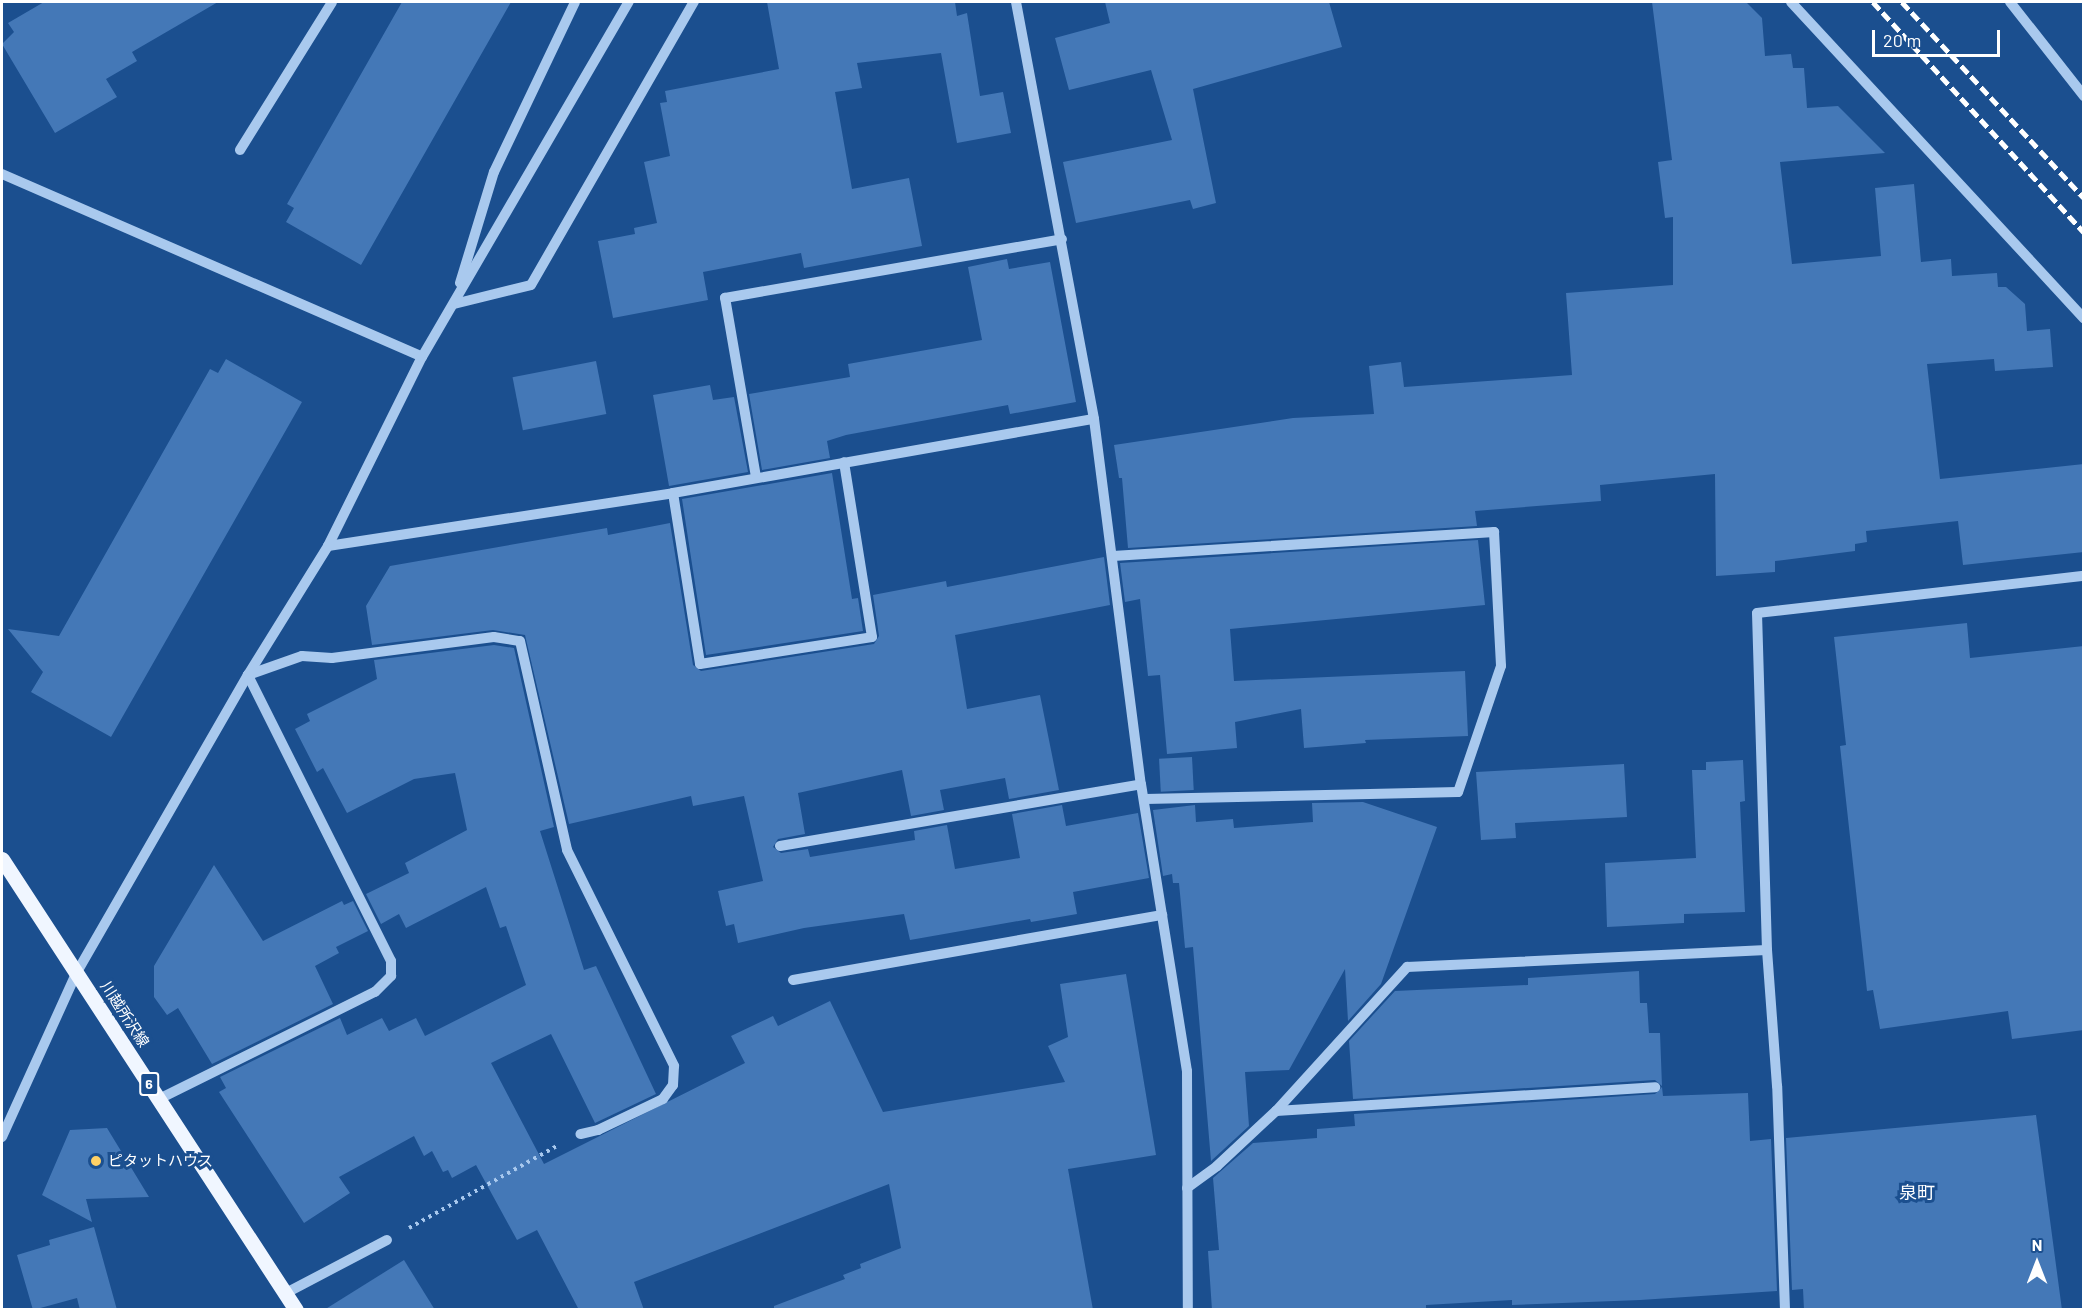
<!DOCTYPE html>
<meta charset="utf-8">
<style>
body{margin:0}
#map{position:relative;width:2085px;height:1311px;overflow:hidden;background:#1b4f8f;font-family:Barlow,"Noto Sans JP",sans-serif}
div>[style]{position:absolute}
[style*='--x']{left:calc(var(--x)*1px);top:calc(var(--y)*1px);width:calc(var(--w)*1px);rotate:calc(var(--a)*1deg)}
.building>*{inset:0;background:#4478b7;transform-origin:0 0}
.path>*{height:4px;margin-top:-2px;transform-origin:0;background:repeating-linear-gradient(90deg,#a9c9ee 0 3px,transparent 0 7.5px)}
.minor>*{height:10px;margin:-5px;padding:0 5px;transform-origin:5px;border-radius:5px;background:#a9c9ee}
.major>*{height:15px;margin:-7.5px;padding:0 7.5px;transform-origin:7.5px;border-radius:7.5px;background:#f0f6ff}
.rail>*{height:4.5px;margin-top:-2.25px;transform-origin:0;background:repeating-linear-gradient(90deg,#fff 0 10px,transparent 0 14.5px)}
.dots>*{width:16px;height:16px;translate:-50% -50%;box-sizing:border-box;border:3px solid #1b4f8f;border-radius:50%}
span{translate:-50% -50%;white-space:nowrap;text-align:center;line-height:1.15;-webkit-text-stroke:6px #1b4f8f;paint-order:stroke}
.shield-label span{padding:2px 4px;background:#1b4f8f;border:2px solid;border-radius:4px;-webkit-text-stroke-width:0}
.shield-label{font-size:14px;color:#fff;font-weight:700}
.street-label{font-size:15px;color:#fff}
.poi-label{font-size:15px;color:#fff}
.left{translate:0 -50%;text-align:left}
.quarter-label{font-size:18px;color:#fff}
.frame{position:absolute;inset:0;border:3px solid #fff;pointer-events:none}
.north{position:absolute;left:2007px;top:1233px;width:60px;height:60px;-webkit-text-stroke:4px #1b4f8f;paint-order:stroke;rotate:0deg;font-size:16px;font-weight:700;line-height:24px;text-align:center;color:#fff}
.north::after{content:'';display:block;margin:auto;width:21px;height:27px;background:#fff;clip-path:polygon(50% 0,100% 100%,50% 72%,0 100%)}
.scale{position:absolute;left:1872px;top:30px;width:128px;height:27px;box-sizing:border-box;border:3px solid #fff;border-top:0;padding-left:8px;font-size:18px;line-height:21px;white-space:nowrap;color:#fff;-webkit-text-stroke:4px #1b4f8f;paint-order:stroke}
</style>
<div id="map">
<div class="building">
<i style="clip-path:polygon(44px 2px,218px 2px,132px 52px,137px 61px,106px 79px,117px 97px,55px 133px,2px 44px,14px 32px,8px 23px)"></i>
<i style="clip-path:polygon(402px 2px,511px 2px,361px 265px,286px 222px,294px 208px,287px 204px)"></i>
<i style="clip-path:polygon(767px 2px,955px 2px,957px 16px,967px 13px,980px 96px,1003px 92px,1011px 133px,957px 143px,941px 53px,857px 63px,862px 88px,835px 92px,852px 189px,909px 178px,922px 246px,804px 268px,801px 253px,703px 272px,708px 300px,613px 318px,598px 241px,635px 234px,634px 228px,657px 223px,644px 162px,670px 156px,660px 103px,667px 102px,665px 91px,779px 69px)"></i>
<i style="clip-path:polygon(1105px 2px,1329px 2px,1342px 47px,1193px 89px,1216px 203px,1193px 209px,1190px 200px,1076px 223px,1063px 162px,1172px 140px,1151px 70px,1069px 90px,1055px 38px,1110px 23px)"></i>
<i style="clip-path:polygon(1652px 2px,1746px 2px,1762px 18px,1765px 56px,1791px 54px,1793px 68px,1804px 68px,1807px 108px,1838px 106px,1885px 153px,1780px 162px,1792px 264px,1881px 256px,1875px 188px,1914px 184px,1921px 262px,1951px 259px,1952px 276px,1997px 273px,1998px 287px,2006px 287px,2025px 304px,2027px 331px,2050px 329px,2053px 367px,1995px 371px,1994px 359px,1927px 364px,1940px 479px,2084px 464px,2084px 552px,1963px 565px,1958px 521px,1866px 531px,1867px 542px,1855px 544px,1855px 551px,1775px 561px,1775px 572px,1716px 576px,1715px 474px,1600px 485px,1601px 501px,1475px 511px,1477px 526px,1128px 548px,1122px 478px,1119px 478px,1114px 445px,1293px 418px,1374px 414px,1369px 366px,1401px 362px,1404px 387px,1572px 375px,1566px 293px,1673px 285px,1673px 217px,1665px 218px,1658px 162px,1672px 160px)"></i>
<i style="clip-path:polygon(1007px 259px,1009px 269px,1050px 262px,1076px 402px,1010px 414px,1008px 405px,846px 435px,827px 441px,830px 458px,762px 470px,749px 394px,850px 377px,848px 364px,982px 340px,968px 267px)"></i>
<i style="clip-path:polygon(226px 359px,302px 402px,111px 737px,31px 692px,43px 672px,8px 629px,59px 636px,210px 369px,218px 373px)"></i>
<i style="left:596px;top:361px;width:54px;height:85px;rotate:79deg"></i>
<i style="clip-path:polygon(710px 385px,713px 400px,734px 397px,748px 472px,669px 486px,653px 395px)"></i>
<i style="clip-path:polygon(832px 473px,852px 599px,858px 598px,863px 631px,706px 655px,682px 499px)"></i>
<i style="clip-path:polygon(670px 523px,693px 665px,701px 671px,874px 644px,879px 636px,873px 595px,946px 581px,947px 587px,1104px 557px,1110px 605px,955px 635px,967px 709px,1040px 695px,1059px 790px,1009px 799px,1005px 778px,940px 790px,944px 810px,911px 816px,902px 770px,798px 793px,805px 834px,778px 839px,773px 847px,781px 853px,808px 849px,810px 857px,915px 840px,914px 831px,947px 825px,955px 869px,1020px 858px,1012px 814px,1062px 805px,1066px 826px,1138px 813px,1149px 878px,1073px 892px,1077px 914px,1031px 922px,1030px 919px,910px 940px,904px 914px,804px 928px,738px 943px,734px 924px,726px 926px,718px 891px,763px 881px,744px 796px,693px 806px,691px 796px,569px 824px,525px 635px,493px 630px,372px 645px,366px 606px,390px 566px,607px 528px,608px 535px)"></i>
<i style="clip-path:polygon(1478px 540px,1485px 605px,1230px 629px,1234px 681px,1465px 671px,1468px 736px,1365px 740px,1366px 743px,1304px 748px,1301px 709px,1235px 722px,1237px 748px,1167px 754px,1160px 675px,1148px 676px,1140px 599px,1125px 602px,1120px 563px)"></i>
<i style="clip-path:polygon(1967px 623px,1970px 658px,2084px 646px,2084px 1030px,2012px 1039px,2008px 1011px,1880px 1029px,1873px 990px,1867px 991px,1840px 746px,1846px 745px,1834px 637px)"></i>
<i style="clip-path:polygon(494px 645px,514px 648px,554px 827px,540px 831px,584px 970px,596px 966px,656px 1094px,595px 1123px,551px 1034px,491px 1063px,544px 1164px,745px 1063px,731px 1036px,773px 1016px,778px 1026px,830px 1001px,883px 1112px,1065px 1082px,1048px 1046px,1068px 1037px,1060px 984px,1126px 974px,1156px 1155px,1068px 1169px,1093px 1310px,774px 1310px,774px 1306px,845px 1279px,843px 1275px,861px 1268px,860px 1264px,901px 1248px,889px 1184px,634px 1282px,644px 1310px,579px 1310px,537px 1230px,517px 1240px,476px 1165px,452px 1178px,448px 1170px,443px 1172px,432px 1151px,424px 1156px,414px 1136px,339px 1177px,350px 1193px,304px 1223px,219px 1092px,226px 1088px,220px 1077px,340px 1018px,347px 1035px,382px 1018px,389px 1031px,416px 1018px,425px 1036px,526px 985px,506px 926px,500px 928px,486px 887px,406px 928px,399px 914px,381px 924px,366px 894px,409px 873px,405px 863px,467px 830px,455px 773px,414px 779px,347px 813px,323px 768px,317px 772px,295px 729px,310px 721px,307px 714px,377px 679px,374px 660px)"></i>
<i style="left:1192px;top:757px;width:33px;height:33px;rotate:87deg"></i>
<i style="clip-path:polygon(1743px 760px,1745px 801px,1740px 802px,1745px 912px,1684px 914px,1684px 923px,1607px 927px,1605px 863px,1696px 858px,1692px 770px,1706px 770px,1706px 762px)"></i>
<i style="clip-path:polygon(1624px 764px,1627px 817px,1515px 823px,1516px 838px,1481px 840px,1476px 772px)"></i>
<i style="clip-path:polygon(1363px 802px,1437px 827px,1381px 984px,1348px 1021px,1345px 969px,1289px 1070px,1245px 1072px,1249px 1126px,1211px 1161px,1193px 947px,1185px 948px,1179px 883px,1173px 883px,1172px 874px,1163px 876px,1153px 810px,1195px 805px,1196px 822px,1233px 819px,1234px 828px,1313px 822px,1312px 803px)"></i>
<i style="clip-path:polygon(214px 865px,263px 941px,342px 901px,344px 905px,353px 901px,368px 931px,336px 947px,339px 953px,315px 966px,333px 1004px,212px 1064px,178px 1008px,167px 1015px,154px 997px,154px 966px)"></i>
<i style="clip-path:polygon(1639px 971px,1640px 1003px,1647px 1003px,1649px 1033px,1660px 1033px,1662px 1086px,1655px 1080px,1353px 1099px,1349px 1041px,1395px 991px,1528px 985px,1528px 978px)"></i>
<i style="clip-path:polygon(1662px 1087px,1663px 1096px,1748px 1093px,1750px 1141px,1771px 1139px,1777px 1291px,1640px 1300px,1512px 1305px,1512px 1300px,1426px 1305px,1426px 1310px,1212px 1310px,1208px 1251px,1219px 1250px,1213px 1178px,1253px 1143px,1317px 1138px,1317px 1129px,1355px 1126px,1354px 1114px,1655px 1094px)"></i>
<i style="clip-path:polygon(2036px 1115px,2062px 1310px,1804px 1310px,1803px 1289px,1792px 1290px,1786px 1138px)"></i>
<i style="clip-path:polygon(107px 1128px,149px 1197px,86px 1199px,92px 1222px,42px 1195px,70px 1130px)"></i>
<i style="clip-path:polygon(94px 1227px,117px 1310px,80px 1310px,77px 1298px,33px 1310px,17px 1255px,50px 1245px,49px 1240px)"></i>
<i style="clip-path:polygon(404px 1260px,435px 1310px,324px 1310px)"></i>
</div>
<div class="path">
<i style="--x:409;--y:1228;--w:169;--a:-29"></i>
</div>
<div class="minor">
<i style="--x:1016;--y:2;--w:424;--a:79.4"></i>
<i style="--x:1094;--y:419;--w:368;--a:82.7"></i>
<i style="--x:1141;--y:784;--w:291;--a:80.9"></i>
<i style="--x:1187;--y:1071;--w:239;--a:89.8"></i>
<i style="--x:1791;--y:2;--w:431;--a:47.2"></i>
<i style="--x:2010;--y:2;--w:120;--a:51.8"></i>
<i style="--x:240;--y:150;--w:174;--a:-58.1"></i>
<i style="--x:2;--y:174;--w:458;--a:23.5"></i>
<i style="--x:460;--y:283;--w:116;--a:-73"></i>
<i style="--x:494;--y:172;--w:188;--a:-64.5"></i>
<i style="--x:454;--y:304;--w:79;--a:-13.9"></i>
<i style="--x:531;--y:285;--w:327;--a:-60.1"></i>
<i style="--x:756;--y:477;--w:182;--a:-99.8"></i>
<i style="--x:725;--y:298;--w:342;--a:-9.9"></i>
<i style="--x:673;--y:493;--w:173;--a:81"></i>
<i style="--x:700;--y:664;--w:174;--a:-8.9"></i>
<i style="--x:872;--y:637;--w:177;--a:-99.1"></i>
<i style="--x:328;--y:546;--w:349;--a:-8.7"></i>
<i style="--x:673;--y:493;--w:427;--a:-10"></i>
<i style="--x:1113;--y:556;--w:382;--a:-3.6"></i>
<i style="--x:1494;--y:532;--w:134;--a:87"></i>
<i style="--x:1501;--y:666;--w:133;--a:108.8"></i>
<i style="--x:1458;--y:792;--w:313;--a:178.7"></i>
<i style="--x:780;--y:846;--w:366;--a:-9.7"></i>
<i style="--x:793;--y:980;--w:375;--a:-10"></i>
<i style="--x:159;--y:1099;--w:241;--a:-26.4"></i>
<i style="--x:375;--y:992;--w:23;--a:-45"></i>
<i style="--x:391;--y:976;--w:15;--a:-90"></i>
<i style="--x:391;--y:961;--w:320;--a:-116.6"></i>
<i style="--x:248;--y:675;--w:57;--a:-19.4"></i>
<i style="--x:302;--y:656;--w:30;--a:4"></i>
<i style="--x:332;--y:658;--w:163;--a:-7.4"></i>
<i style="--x:494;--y:637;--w:26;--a:9"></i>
<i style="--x:520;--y:641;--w:214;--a:77.3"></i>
<i style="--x:567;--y:850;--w:241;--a:63.6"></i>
<i style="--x:674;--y:1066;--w:19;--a:93"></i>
<i style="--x:673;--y:1085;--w:17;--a:126"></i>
<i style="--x:663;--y:1099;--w:72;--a:154.5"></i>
<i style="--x:598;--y:1130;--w:18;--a:167"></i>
<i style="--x:1276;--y:1111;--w:380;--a:-3.6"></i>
<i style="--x:2;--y:1137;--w:181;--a:-65.6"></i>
<i style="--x:77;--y:972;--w:343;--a:-60.1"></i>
<i style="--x:248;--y:675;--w:152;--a:-58.2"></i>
<i style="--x:328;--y:546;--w:211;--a:-63.6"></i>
<i style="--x:422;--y:357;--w:411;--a:-59.8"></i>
<i style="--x:1187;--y:1188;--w:37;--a:-36"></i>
<i style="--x:1217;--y:1166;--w:81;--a:-43"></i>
<i style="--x:1276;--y:1111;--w:195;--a:-47.7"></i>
<i style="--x:1407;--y:967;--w:360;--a:-2.7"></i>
<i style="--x:286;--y:1293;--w:114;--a:-27.7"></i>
<i style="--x:1785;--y:1310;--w:224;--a:-92"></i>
<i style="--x:1777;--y:1086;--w:136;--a:-94.2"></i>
<i style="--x:1767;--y:950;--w:337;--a:-91.7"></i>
<i style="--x:1757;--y:613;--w:329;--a:-6.5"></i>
</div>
<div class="major">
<i style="--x:2;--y:859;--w:538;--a:56.9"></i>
</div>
<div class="rail">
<i style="--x:1873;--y:2;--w:312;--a:47.5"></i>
<i style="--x:1902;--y:2;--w:267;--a:47.1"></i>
</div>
<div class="dots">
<i style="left:96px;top:1161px;background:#ffd166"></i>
</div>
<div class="shield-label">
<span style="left:149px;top:1084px">6</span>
</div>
<div class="street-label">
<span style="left:125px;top:1014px;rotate:57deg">川越所沢線</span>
</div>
<div class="poi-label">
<span class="left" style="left:108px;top:1161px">ピタットハウス</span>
</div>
<div class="quarter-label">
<span style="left:1917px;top:1192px">泉町</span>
</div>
<div class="frame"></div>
<div class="north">N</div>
<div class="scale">20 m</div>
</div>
